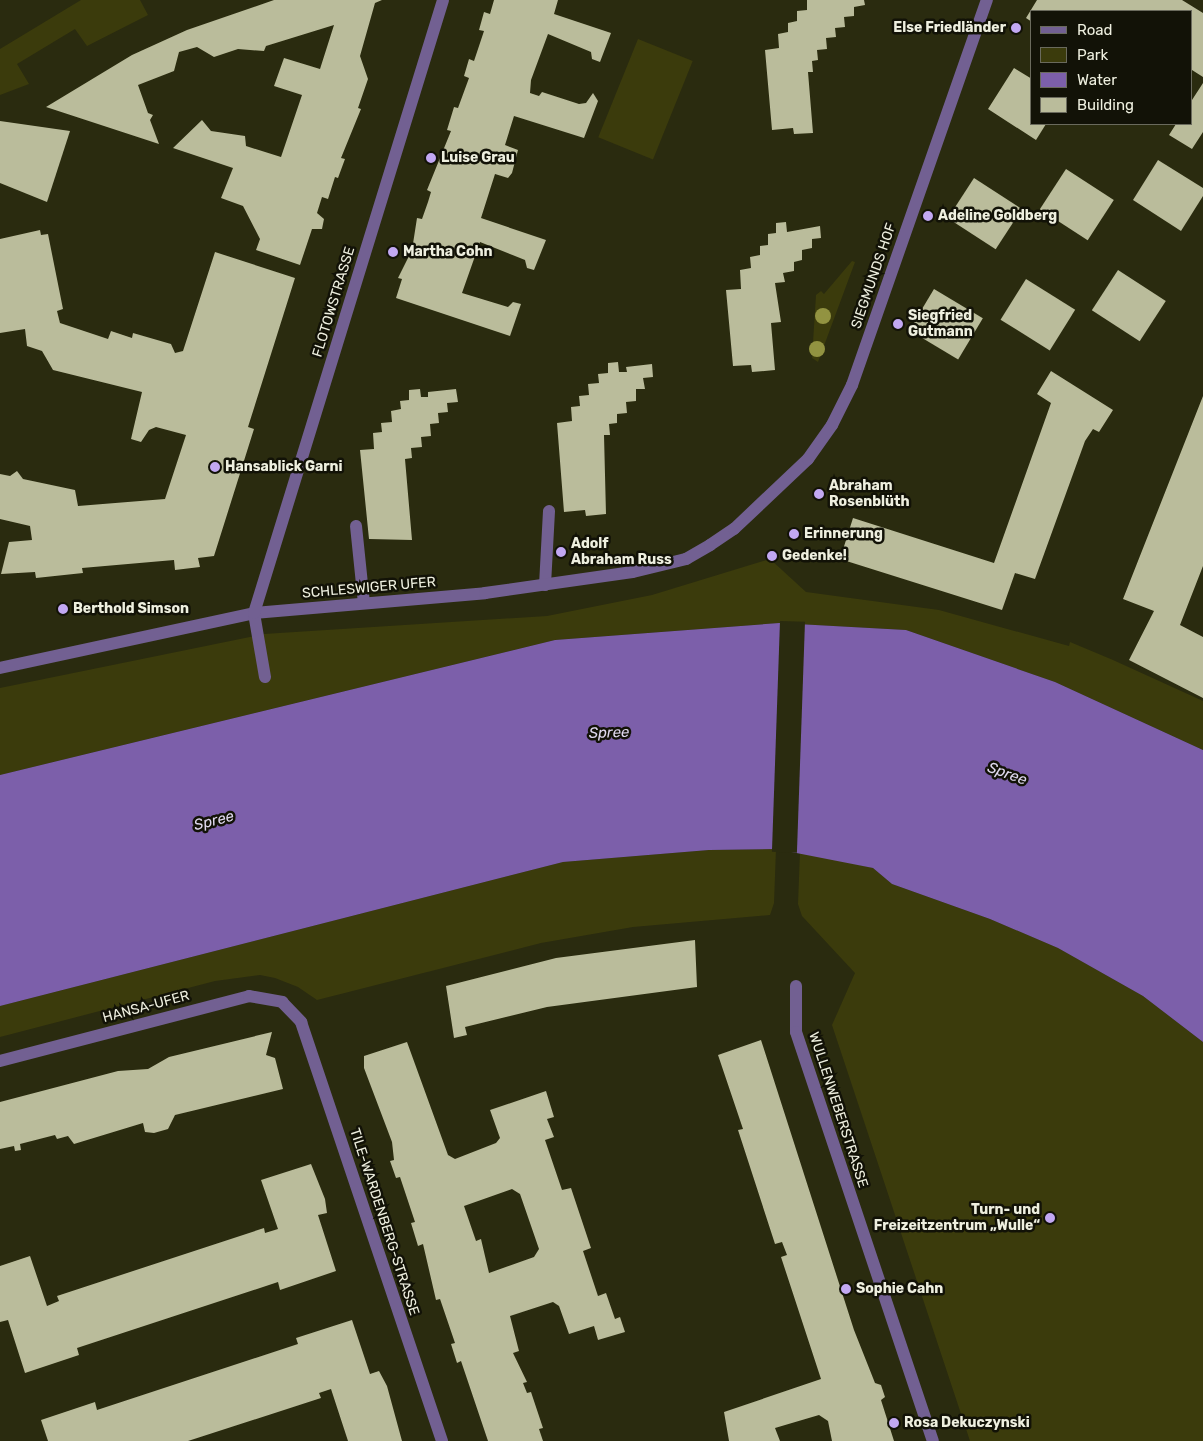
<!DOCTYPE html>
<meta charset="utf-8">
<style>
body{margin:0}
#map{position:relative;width:1203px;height:1441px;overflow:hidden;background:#2a2b0f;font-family:Rubik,sans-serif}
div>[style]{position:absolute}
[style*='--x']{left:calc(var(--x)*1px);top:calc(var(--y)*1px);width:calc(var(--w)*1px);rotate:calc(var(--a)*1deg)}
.green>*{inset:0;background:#3b3b0c;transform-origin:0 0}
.water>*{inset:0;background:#7c5faa}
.pier>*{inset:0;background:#2a2b0f;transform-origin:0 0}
.building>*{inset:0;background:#babc9b;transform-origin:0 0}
.minor>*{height:12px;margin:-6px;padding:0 6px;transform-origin:6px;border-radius:6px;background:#726092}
.trees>*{width:16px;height:16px;margin:-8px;border-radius:50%;background:#929341}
.dots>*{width:14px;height:14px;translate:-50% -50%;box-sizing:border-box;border:2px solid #121207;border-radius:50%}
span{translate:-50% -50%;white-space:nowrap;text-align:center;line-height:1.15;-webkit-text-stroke:5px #121207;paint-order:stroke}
.poi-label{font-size:14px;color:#eeefdf;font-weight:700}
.right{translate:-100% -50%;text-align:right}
.left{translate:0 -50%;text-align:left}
.street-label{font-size:14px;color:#eeefdf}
.water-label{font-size:15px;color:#e0d9ef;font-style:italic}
.legend{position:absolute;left:1030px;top:10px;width:162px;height:115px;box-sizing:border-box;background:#121207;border:1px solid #6a6a5d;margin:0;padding:6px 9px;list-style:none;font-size:15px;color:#eeefdf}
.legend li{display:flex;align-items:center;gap:10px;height:25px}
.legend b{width:25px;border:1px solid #6a6a5d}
</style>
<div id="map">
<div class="green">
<i style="clip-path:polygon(81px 0,140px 0,148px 15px,87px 46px,75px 29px,17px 64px,29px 84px,0 95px,0 49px)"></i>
<i style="left:638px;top:39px;width:59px;height:106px;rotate:22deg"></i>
<i style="clip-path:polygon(852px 261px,855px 262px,818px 362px,812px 358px,816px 295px,821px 291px,824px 294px)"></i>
<i style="clip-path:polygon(770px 559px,806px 592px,939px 610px,1069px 646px,1070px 642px,1113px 660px,1203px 701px,1203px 750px,1055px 682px,906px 630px,779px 623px,555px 640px,0 775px,0 688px,264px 634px,547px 616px,652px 595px)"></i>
<i style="clip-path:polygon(776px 849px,774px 903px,770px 915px,633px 927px,541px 943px,317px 1000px,298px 987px,275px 978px,260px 975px,215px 981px,0 1037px,0 1006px,563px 862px,709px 850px)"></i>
<i style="clip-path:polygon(800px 852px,873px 868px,892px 884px,990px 919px,1058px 948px,1143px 996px,1203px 1042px,1203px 1441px,970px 1441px,832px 1025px,855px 973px,802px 916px,798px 904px)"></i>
</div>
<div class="water">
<i style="clip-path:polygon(779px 623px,906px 630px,1055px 682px,1203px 750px,1203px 1042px,1143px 996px,1058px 948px,990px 919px,892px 884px,873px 868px,776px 849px,709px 850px,563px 862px,0 1006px,0 775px,555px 640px)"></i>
</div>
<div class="pier">
<i style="left:780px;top:621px;width:25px;height:231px;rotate:2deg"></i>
</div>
<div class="building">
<i style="clip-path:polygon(274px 0,382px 0,375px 3px,360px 56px,368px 79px,358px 108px,361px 109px,341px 158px,345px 159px,338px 178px,335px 177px,328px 199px,322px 197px,317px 213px,324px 219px,322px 229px,312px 229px,300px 265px,256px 250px,260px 239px,243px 206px,221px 198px,233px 168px,173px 148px,202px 120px,211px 131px,245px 136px,246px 146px,281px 157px,302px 95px,274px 86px,284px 58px,320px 69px,334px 25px,266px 46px,264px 51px,238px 49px,214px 57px,197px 47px,179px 52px,174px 71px,138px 85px,148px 113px,153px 115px,150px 120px,159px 144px,46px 107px,132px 55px,187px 30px)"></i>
<i style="clip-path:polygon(494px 0,558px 0,554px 14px,611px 33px,600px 62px,592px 59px,591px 52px,548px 34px,531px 80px,530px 93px,539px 96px,542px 92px,579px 104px,586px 103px,593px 93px,598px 101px,584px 138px,514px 116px,505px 145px,518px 150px,512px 173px,508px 178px,495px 174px,481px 218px,546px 240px,534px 270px,527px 268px,525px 260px,480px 242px,462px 293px,508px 307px,513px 302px,521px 304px,510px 336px,396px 298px,402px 279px,398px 278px,412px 250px,417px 218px,422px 219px,428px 202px,431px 192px,427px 190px,451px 131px,447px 130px,454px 107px,458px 108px,469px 78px,464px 76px,469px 59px,474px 61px,484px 31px,479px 30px,484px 12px,490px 14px)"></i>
<i style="clip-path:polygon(807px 0,864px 0,865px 5px,854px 7px,854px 16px,844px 17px,845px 27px,835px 28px,836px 37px,826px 38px,827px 49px,817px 50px,818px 60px,812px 61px,813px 72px,808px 72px,813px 133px,794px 134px,793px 128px,772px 130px,765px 50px,779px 48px,778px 34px,788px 32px,788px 23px,797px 21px,797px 11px,807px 10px)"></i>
<i style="clip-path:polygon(1037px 0,1182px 0,1203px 13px,1203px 77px,1192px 70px,1192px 11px,1032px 11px,1032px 22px,1026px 18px)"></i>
<i style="clip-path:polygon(1014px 68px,1032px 79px,1032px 124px,1046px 124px,1036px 140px,988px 109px)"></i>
<i style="clip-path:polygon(1203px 83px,1203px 132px,1192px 149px,1169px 135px,1176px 124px,1192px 124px,1192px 100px)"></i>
<i style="clip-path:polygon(0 121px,70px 131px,47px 202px,0 183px)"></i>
<i style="clip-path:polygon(1158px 160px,1203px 188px,1203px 196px,1181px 231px,1133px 200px)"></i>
<i style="left:1066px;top:169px;width:57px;height:48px;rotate:33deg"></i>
<i style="left:974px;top:178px;width:57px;height:48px;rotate:33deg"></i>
<i style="clip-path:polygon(786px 222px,787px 232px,820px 226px,821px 238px,812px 239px,812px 248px,802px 250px,802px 260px,794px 262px,794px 271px,783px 273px,785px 282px,775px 283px,781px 322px,771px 323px,775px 370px,752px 372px,751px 365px,733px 366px,726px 290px,741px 289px,740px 270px,751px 268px,750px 257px,760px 255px,760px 246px,768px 245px,768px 234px,776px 233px,776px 223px)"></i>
<i style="clip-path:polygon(40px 230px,41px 235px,48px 234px,63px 309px,57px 311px,60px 323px,108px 339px,111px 331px,132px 338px,133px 333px,171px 344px,175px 353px,183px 351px,215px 252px,295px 278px,248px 427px,254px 429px,214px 556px,198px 558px,200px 567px,175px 570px,174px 560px,82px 568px,83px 573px,36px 578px,35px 572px,1px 574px,9px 542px,32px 540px,30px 526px,0 519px,0 474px,10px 476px,17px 471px,23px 479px,75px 490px,78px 506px,165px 499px,186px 435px,156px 427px,149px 430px,141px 442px,131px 439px,142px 392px,53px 370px,42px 351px,27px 346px,25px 329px,0 333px,0 239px)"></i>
<i style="left:1118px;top:270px;width:57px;height:48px;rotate:33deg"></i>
<i style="left:1026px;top:279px;width:58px;height:48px;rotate:32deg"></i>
<i style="left:934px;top:289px;width:57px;height:48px;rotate:31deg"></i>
<i style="clip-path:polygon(618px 362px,619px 372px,627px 372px,626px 367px,652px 364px,653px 377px,643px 378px,645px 389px,636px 389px,636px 401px,626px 402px,627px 413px,617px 414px,617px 423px,609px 424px,610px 435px,604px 435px,606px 514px,586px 516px,585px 510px,564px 512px,557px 423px,572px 421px,571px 407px,580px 406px,579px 396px,589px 395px,588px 384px,599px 383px,598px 374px,608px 373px,608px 363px)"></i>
<i style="clip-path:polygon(1051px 371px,1113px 410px,1099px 432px,1093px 429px,1085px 441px,1035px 579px,1015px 573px,1002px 610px,840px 559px,853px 518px,994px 563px,1051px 403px,1037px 394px)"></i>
<i style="clip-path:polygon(420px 389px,421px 397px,428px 397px,428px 392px,456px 389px,458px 402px,447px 403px,448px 412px,438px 413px,439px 423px,430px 424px,431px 436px,421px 437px,422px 447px,411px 448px,412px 458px,405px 459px,412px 540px,369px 539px,360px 450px,374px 449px,373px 433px,382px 432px,381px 423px,392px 422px,391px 411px,401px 409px,400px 401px,409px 400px,409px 390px)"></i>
<i style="clip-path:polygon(1203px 396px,1203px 566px,1180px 625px,1203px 637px,1203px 698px,1129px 660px,1154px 611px,1123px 599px)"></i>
<i style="clip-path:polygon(695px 940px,697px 987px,547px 1007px,465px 1027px,467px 1035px,454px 1038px,446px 986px,556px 958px)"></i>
<i style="clip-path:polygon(272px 1032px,266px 1055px,275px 1058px,283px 1089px,175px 1115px,168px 1129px,154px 1133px,145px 1132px,143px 1123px,74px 1144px,68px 1136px,57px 1139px,55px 1135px,20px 1144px,21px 1150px,15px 1151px,14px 1146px,0 1149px,0 1102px,118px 1071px,148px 1069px,169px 1057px)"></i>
<i style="clip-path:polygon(761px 1040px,854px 1330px,875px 1383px,881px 1385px,885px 1397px,881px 1400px,894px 1441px,832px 1441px,828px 1421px,819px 1415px,775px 1428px,780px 1441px,729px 1441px,724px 1412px,821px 1379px,781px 1257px,787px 1255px,782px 1242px,775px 1244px,738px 1130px,743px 1129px,718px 1055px)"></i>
<i style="clip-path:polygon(evenodd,407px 1042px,448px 1155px,455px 1159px,496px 1143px,500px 1138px,490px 1110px,546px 1091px,554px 1117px,547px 1119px,554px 1137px,545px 1140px,562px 1190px,571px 1188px,591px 1248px,583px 1251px,598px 1296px,606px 1293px,615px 1319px,620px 1317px,625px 1332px,598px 1340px,594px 1326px,569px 1334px,559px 1306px,553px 1302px,510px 1316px,519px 1351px,513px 1353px,527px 1382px,523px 1383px,527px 1393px,531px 1392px,543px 1428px,539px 1429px,543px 1441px,488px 1441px,461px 1361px,457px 1363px,451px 1344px,455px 1343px,440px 1299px,436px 1300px,423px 1244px,418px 1246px,411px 1223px,415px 1222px,400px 1177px,396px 1178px,390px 1161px,394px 1160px,392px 1142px,364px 1068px,364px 1056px,407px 1042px,512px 1189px,520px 1194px,539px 1249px,534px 1257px,489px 1273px,481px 1239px,476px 1241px,464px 1206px,512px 1189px)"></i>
<i style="clip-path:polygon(311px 1164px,325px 1199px,327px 1213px,318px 1215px,336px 1271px,280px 1290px,278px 1282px,77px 1348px,79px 1355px,25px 1373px,8px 1320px,0 1322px,0 1266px,30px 1256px,47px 1306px,59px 1301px,57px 1296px,264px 1228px,265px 1233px,278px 1229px,261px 1180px)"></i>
<i style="clip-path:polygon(352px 1320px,370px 1374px,379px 1371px,387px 1386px,402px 1441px,348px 1441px,331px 1389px,319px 1393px,321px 1398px,188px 1441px,48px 1441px,41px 1420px,95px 1402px,97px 1410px,298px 1344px,296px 1338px)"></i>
</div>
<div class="minor">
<i style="--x:356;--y:526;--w:77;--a:84.1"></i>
<i style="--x:545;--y:585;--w:74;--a:-86.9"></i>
<i style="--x:0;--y:668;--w:260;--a:-12.2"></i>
<i style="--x:254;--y:613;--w:232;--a:-4.9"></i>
<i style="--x:485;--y:593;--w:149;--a:-8.1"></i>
<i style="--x:633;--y:572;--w:55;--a:-13.8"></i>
<i style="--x:686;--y:559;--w:28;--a:-30"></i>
<i style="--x:710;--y:545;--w:29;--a:-34"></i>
<i style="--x:734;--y:529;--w:102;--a:-43.4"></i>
<i style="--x:808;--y:459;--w:42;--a:-54.8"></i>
<i style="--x:832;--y:425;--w:45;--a:-63.4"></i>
<i style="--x:852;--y:385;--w:408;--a:-70.7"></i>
<i style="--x:265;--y:677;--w:65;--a:-99.8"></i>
<i style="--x:254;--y:613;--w:641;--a:-72.86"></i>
<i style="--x:796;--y:986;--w:46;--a:90"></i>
<i style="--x:796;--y:1032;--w:431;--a:71.5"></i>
<i style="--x:0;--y:1061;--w:257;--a:-14.6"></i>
<i style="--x:249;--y:996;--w:34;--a:10"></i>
<i style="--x:282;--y:1002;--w:28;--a:46"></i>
<i style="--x:301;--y:1022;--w:442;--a:71.4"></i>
</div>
<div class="trees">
<i style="left:823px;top:316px"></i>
<i style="left:817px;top:349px"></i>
</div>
<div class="dots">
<i style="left:1016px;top:28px;background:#c2a8f2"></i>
<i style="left:431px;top:158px;background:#c2a8f2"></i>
<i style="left:928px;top:216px;background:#c2a8f2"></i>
<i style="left:393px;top:252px;background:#c2a8f2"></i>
<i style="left:898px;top:324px;background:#c2a8f2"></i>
<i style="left:215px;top:467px;background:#c2a8f2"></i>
<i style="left:819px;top:494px;background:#c2a8f2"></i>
<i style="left:794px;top:534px;background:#c2a8f2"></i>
<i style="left:561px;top:552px;background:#c2a8f2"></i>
<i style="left:772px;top:556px;background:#c2a8f2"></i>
<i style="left:63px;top:609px;background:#c2a8f2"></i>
<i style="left:1050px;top:1218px;background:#c2a8f2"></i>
<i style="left:846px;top:1289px;background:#c2a8f2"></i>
<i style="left:894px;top:1423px;background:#c2a8f2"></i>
</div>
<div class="poi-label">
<span class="right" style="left:1006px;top:28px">Else Friedländer</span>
<span class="left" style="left:441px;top:158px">Luise Grau</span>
<span class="left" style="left:938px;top:216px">Adeline Goldberg</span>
<span class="left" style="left:403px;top:252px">Martha Cohn</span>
<span class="left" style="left:908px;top:324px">Siegfried<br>Gutmann</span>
<span class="left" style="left:225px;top:467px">Hansablick Garni</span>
<span class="left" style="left:829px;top:494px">Abraham<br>Rosenblüth</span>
<span class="left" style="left:804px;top:534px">Erinnerung</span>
<span class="left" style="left:571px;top:552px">Adolf<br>Abraham Russ</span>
<span class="left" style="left:782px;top:556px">Gedenke!</span>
<span class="left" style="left:73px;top:609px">Berthold Simson</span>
<span class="right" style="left:1040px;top:1218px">Turn- und<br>Freizeitzentrum „Wulle“</span>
<span class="left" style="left:856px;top:1289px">Sophie Cahn</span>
<span class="left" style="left:904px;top:1423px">Rosa Dekuczynski</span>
</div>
<div class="street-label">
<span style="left:874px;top:276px;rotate:-71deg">SIEGMUNDS HOF</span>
<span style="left:334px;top:302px;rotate:-73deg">FLOTOWSTRASSE</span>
<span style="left:369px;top:588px;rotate:-5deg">SCHLESWIGER UFER</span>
<span style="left:146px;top:1007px;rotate:-15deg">HANSA-UFER</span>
<span style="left:838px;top:1110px;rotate:72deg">WULLENWEBERSTRASSE</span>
<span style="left:384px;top:1222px;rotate:72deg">TILE-WARDENBERG-STRASSE</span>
</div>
<div class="water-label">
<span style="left:609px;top:733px;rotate:-2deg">Spree</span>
<span style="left:1007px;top:774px;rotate:20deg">Spree</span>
<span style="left:214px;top:821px;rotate:-14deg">Spree</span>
</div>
<ul class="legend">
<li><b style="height:6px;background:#726092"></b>Road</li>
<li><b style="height:14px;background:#3b3b0c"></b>Park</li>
<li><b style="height:14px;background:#7c5faa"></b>Water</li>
<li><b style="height:14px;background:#babc9b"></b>Building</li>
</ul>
</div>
